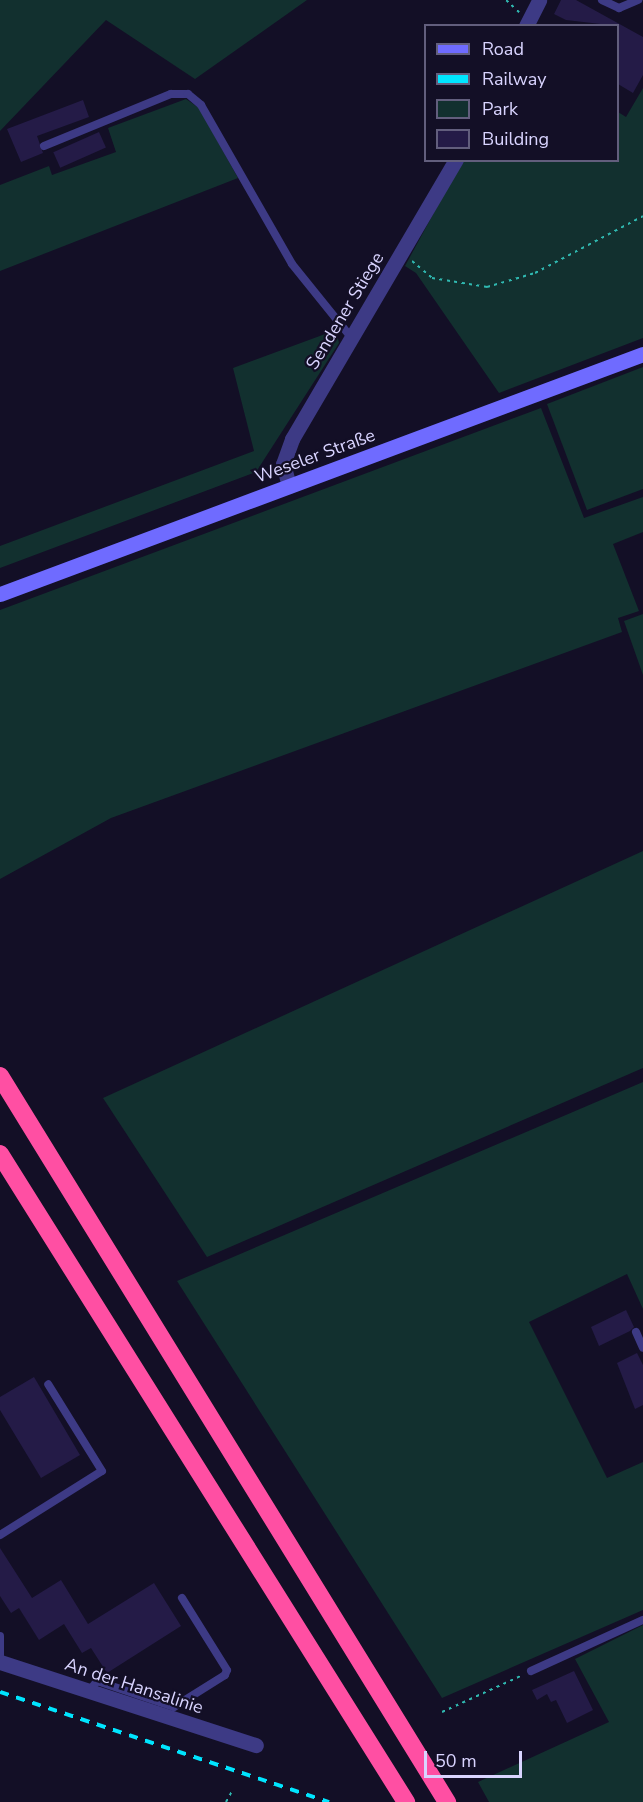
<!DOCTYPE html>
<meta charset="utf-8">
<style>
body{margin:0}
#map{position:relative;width:643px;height:1802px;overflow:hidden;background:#130f26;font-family:"Nunito Sans",sans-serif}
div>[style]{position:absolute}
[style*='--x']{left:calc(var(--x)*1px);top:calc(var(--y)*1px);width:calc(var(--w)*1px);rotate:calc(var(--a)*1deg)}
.green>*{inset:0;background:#12302f}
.building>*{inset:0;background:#241b47;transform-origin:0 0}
.path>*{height:2px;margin-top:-1px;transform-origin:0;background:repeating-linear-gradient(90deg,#2fb8b0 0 3px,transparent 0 7.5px)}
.lane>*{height:8px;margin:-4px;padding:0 4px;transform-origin:4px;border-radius:4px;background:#3d3a85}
.street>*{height:15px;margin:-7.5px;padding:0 7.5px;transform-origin:7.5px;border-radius:7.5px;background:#3d3a85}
.secondary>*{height:15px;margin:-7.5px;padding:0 7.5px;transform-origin:7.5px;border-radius:7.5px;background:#6f6bff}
.highway>*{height:18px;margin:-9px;padding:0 9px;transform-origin:9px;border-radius:9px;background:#ff4fa3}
.rail>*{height:4px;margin-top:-2px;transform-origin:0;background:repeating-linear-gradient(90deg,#00e5ff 0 9px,transparent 0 17px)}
span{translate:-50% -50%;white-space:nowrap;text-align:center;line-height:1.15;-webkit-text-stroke:4.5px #130f26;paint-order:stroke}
.street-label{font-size:18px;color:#d9d4ff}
.legend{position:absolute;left:424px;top:24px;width:195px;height:138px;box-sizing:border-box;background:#130f26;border:2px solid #625e7d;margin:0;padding:8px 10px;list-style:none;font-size:18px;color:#d9d4ff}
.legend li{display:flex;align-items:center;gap:12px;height:30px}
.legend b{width:30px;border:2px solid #625e7d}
.scale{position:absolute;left:424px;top:1751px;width:98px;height:27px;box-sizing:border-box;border:3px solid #d9d4ff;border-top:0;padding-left:8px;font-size:18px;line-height:21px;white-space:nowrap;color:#d9d4ff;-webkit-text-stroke:4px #130f26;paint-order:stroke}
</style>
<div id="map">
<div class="green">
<i style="clip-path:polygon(0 0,307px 0,195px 79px,106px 20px,0 131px)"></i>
<i style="clip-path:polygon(643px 88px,643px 338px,499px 393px,416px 273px,405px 266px,462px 161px,618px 160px,618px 112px,626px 117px)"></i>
<i style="clip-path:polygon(186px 99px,199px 108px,238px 178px,0 271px,0 185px,49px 166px,52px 175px,116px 152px,108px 128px)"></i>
<i style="clip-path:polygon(336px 330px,339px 343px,256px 472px,0 568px,0 546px,254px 451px,233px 368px)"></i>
<i style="clip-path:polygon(643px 367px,643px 489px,587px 510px,547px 404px)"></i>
<i style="clip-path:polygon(541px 408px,584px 518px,643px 497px,643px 532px,613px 544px,639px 611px,618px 618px,622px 632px,111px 818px,0 879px,0 610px)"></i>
<i style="clip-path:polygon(643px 614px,643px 675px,624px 621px)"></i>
<i style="clip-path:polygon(643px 851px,643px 1068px,207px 1257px,103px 1098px)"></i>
<i style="clip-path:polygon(643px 1082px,643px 1309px,627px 1274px,529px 1322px,607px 1478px,643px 1462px,643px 1610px,442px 1698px,177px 1281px)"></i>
<i style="clip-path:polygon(643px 1625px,643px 1802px,489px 1802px,478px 1782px,609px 1722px,575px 1659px)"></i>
</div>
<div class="building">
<i style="clip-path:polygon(561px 0,576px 0,643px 37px,643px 75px,633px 93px,618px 84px,618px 26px,566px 20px,554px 14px)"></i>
<i style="clip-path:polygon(83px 100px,89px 117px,37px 136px,43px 153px,21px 162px,7px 129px)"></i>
<i style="left:99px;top:132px;width:17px;height:50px;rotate:66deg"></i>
<i style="clip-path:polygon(626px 1310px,634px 1327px,630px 1331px,599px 1346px,591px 1327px)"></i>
<i style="clip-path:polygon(637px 1353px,643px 1365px,643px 1405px,635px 1409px,617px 1363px)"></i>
<i style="clip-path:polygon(34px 1377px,80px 1455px,41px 1478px,0 1410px,0 1397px)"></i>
<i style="clip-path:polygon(0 1548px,32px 1598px,61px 1580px,88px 1624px,154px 1583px,181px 1626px,107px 1673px,91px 1648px,82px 1653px,64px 1624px,39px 1640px,19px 1608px,11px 1613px,0 1596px)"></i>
<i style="clip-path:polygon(574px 1671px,593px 1710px,567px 1723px,556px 1700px,551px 1702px,547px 1694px,537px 1700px,532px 1690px)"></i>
</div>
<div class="path">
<i style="--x:506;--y:0;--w:18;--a:43"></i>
<i style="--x:412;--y:261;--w:26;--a:40"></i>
<i style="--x:432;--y:278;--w:56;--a:9.3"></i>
<i style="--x:487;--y:287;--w:50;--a:-16.3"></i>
<i style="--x:535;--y:273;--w:122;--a:-27.8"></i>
<i style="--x:442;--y:1712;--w:89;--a:-24.6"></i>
<i style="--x:226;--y:1802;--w:13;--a:-61"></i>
</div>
<div class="lane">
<i style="--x:602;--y:0;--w:19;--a:25"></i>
<i style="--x:619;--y:8;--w:21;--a:-23"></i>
<i style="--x:44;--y:146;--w:137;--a:-22.3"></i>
<i style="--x:171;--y:94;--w:17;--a:0"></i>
<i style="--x:188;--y:94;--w:17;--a:40"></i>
<i style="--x:201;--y:105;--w:183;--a:60.2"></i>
<i style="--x:292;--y:264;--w:94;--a:51.1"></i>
<i style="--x:636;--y:1332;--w:17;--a:66"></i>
<i style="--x:0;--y:1535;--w:120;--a:-32.1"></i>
<i style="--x:102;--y:1471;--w:102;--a:-121.8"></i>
<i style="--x:0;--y:1636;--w:25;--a:90"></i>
<i style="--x:531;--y:1671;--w:123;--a:-24.5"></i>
<i style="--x:89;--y:1691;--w:13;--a:-51"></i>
<i style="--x:97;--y:1681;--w:81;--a:18.7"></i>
<i style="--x:174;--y:1707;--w:60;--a:-32.1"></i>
<i style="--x:225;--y:1675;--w:5;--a:-68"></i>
<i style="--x:227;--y:1670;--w:85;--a:-122"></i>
</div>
<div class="street">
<i style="--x:526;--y:26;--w:29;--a:-63"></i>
<i style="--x:289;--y:486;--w:23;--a:-105"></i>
<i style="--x:283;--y:464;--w:27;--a:-70"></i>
<i style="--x:292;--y:439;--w:324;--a:-59.6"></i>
<i style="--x:0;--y:1662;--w:269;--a:18"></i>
</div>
<div class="secondary">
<i style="--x:0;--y:594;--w:686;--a:-20.47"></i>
</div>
<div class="highway">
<i style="--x:0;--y:1076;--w:853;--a:58.38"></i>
<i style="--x:0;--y:1154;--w:765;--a:57.93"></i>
</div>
<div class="rail">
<i style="--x:0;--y:1692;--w:347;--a:18.5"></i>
</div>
<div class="street-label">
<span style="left:345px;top:311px;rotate:-59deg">Sendener Stiege</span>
<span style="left:315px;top:456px;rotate:-20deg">Weseler Straße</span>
<span style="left:134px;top:1686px;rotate:18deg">An der Hansalinie</span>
</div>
<ul class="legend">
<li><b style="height:8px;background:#6f6bff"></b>Road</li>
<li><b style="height:8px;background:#00e5ff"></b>Railway</li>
<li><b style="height:16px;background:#12302f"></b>Park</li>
<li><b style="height:16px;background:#241b47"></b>Building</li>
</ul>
<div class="scale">50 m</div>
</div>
